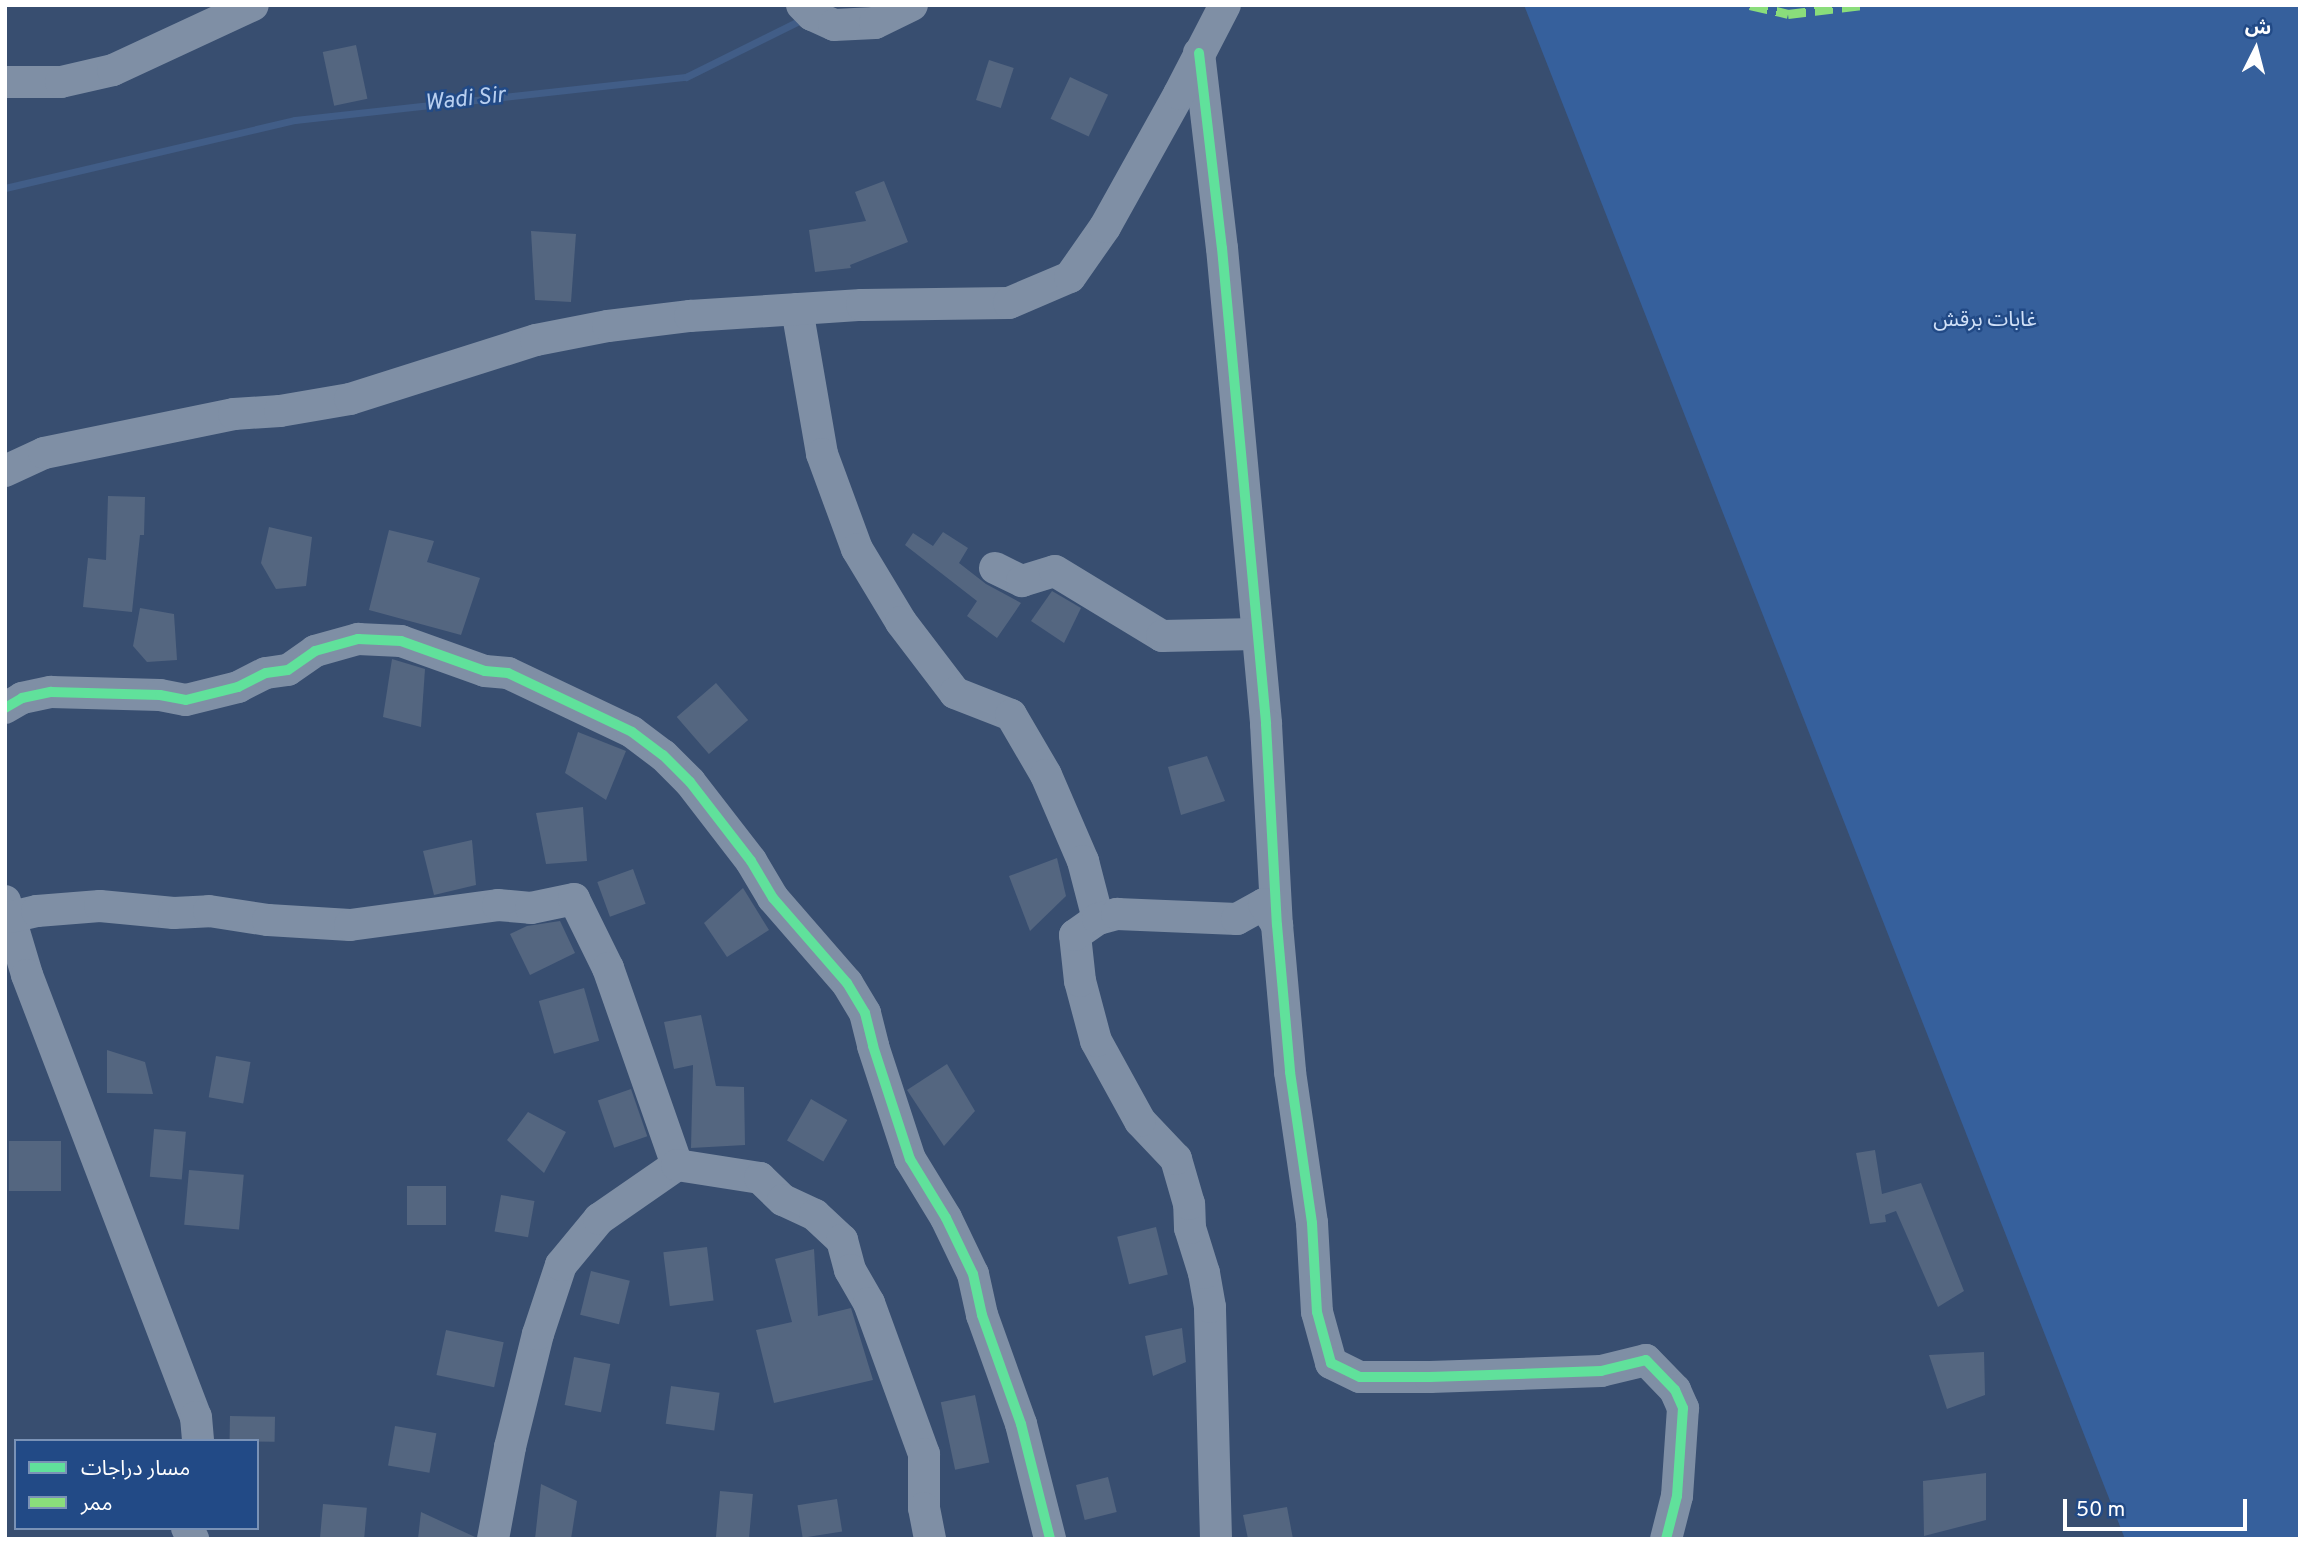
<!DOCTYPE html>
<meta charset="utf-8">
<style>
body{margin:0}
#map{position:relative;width:2305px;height:1544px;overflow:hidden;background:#384e70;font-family:Overpass,"Noto Sans Arabic",sans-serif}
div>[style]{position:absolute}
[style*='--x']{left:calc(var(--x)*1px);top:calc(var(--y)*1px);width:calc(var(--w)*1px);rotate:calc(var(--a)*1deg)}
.green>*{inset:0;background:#36609c}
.stream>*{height:7px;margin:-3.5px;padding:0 3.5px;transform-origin:3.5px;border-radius:3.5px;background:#415d87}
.building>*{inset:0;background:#546680;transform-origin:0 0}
.minor>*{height:32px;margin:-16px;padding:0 16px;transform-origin:16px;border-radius:16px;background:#7f8fa5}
.quiet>*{height:9px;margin-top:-4.5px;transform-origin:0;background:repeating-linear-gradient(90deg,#8add7b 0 18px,transparent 0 27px)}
.cycleway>*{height:10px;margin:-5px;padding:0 5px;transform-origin:5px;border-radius:5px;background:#60e19b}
span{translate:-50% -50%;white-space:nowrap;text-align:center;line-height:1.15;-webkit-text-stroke:5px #224a86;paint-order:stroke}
.park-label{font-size:21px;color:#d0e0f7}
.water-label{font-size:23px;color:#b8cff0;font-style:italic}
.frame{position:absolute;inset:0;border:7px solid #fff;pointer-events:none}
.legend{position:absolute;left:14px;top:1439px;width:245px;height:91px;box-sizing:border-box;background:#224a86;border:2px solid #7a92b6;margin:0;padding:9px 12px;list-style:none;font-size:21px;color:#fff}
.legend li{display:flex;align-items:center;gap:14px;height:35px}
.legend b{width:35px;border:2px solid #7a92b6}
.north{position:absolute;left:2221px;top:14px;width:70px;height:70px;-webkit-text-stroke:5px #224a86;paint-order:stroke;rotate:6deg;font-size:19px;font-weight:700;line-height:28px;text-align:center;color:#fff}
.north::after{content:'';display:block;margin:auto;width:24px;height:32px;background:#fff;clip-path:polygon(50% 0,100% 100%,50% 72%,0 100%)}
.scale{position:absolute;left:2063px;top:1499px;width:184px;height:32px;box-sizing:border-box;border:4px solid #fff;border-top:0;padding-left:9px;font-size:21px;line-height:24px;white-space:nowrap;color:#fff;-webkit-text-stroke:5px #224a86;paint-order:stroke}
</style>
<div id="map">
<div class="green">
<i style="clip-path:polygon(1524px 5px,2300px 5px,2300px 1539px,2125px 1539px)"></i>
</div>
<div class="stream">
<i style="--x:5;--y:188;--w:298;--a:-13.2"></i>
<i style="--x:295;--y:120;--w:393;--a:-6.3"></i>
<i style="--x:686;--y:77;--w:131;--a:-26.4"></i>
</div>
<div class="building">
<i style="left:356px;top:45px;width:55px;height:34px;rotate:78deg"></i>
<i style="left:989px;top:60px;width:26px;height:42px;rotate:18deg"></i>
<i style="left:1070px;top:77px;width:42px;height:46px;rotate:25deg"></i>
<i style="clip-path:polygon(884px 181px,908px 242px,850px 265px,851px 268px,815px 272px,809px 230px,866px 221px,855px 192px)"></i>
<i style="clip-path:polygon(531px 231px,576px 234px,571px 302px,535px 300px)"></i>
<i style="clip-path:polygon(108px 496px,145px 497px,144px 535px,140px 535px,132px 612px,83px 607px,88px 558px,106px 560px)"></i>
<i style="clip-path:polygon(269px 527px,312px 537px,306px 586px,276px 589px,261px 563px)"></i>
<i style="clip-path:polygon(389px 530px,434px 541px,427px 562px,480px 578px,461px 635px,369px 610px)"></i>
<i style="clip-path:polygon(943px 532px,968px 548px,959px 563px,986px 584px,1021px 603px,997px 638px,967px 616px,977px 601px,905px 545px,913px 533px,933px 546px)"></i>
<i style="clip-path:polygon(1052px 591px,1081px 608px,1064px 643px,1031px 621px)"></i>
<i style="clip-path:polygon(140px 608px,174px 614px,177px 660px,147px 662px,133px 646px)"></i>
<i style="clip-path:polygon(392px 659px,425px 669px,421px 727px,383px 717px)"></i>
<i style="left:716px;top:683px;width:49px;height:52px;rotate:49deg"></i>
<i style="clip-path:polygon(578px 732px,626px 751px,606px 800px,565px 773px)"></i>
<i style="clip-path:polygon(1207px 756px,1225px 801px,1181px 815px,1168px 767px)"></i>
<i style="clip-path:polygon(583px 807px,587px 861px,546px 864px,536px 813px)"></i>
<i style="clip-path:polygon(472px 840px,476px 885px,434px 895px,423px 851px)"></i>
<i style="clip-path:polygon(1057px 858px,1066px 896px,1030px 931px,1009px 876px)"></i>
<i style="left:633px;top:869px;width:37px;height:38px;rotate:70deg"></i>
<i style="clip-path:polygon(743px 888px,769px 930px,727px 957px,704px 923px)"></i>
<i style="clip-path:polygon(560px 921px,575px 953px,530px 975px,510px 934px,527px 926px)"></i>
<i style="left:584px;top:988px;width:55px;height:47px;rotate:74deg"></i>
<i style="clip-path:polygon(701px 1015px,716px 1086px,744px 1087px,745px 1145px,691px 1148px,693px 1065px,674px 1069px,664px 1022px)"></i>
<i style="clip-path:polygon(107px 1050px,145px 1062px,153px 1094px,107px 1093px)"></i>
<i style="left:216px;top:1056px;width:35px;height:42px;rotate:10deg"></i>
<i style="clip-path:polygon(947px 1064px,975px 1111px,944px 1146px,907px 1090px)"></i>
<i style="left:631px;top:1089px;width:50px;height:35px;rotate:71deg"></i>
<i style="left:811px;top:1099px;width:42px;height:48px;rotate:30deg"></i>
<i style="clip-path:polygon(528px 1112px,566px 1132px,544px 1173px,507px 1140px)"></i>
<i style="left:154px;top:1129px;width:32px;height:48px;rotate:5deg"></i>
<i style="left:9px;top:1141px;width:52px;height:50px"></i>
<i style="clip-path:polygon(1875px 1150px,1882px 1194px,1921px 1183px,1964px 1291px,1938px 1307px,1896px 1211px,1885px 1215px,1886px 1222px,1870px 1224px,1856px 1153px)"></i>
<i style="left:189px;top:1170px;width:55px;height:55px;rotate:5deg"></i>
<i style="left:407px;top:1186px;width:39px;height:39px"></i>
<i style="left:501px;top:1195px;width:34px;height:37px;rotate:10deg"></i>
<i style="left:1156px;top:1227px;width:49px;height:40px;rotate:76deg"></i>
<i style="left:707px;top:1247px;width:54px;height:44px;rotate:83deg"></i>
<i style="clip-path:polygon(814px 1249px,818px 1316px,851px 1308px,873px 1380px,774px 1403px,756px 1330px,792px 1322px,775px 1259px)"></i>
<i style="left:591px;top:1271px;width:40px;height:45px;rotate:14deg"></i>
<i style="clip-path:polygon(1182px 1328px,1186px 1362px,1153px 1376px,1145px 1336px)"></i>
<i style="left:446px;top:1330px;width:59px;height:46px;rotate:12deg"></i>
<i style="clip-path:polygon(1984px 1352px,1985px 1395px,1947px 1409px,1929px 1355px)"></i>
<i style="left:574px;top:1357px;width:37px;height:49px;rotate:11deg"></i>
<i style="left:671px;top:1386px;width:49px;height:38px;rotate:8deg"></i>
<i style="left:975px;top:1395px;width:69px;height:35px;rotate:78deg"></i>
<i style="left:230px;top:1416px;width:45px;height:25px;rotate:1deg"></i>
<i style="left:395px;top:1426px;width:42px;height:40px;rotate:10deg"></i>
<i style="clip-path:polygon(1986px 1473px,1986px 1520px,1924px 1536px,1923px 1481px)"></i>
<i style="left:1108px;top:1477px;width:36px;height:33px;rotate:76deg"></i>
<i style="clip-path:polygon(541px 1484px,577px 1501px,571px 1539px,535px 1539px)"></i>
<i style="left:720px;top:1491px;width:33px;height:48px;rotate:5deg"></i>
<i style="left:837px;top:1499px;width:33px;height:40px;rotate:81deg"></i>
<i style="left:323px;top:1504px;width:44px;height:35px;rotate:5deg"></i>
<i style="clip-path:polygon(1287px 1507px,1293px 1539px,1248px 1539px,1243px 1515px)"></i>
<i style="clip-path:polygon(421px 1512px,475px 1537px,475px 1539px,418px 1539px)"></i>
</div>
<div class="minor">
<i style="--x:802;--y:5;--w:14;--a:45"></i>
<i style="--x:812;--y:15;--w:24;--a:24"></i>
<i style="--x:834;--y:25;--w:41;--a:-2.8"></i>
<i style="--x:875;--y:23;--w:41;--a:-25.9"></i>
<i style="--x:1199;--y:53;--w:196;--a:83.3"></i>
<i style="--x:1222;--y:248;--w:478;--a:84.7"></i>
<i style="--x:1266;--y:724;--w:201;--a:86.9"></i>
<i style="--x:1277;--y:925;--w:148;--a:84.9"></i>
<i style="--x:1290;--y:1072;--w:153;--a:81.7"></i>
<i style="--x:1312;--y:1223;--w:89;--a:86.8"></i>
<i style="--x:1317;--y:1312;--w:53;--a:74.6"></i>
<i style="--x:1331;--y:1363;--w:32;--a:26"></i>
<i style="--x:1360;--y:1377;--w:70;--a:0"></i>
<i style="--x:1430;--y:1377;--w:171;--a:-2"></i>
<i style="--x:1601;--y:1371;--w:46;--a:-13.7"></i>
<i style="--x:1646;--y:1360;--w:42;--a:46"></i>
<i style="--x:1675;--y:1390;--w:20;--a:66"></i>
<i style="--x:1683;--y:1408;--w:88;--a:93.9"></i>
<i style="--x:1677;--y:1496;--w:44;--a:104.3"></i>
<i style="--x:5;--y:82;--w:56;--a:0"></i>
<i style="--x:61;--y:82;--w:53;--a:-13"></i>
<i style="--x:113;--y:70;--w:154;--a:-24.9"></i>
<i style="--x:797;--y:309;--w:147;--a:80.2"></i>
<i style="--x:822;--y:454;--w:101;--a:69.8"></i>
<i style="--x:857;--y:549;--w:85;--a:58.9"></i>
<i style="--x:901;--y:622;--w:89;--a:52.7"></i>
<i style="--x:955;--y:693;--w:60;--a:21.4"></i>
<i style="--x:1011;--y:715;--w:69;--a:59.7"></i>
<i style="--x:1046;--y:775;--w:94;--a:66.7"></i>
<i style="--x:1083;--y:861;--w:60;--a:75.5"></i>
<i style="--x:5;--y:471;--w:43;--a:-24.8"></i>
<i style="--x:44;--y:453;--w:194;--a:-11.6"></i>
<i style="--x:234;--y:414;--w:46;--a:-3.7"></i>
<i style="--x:280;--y:411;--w:71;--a:-9.7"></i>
<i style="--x:350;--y:399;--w:195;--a:-17.6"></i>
<i style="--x:536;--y:340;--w:73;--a:-11"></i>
<i style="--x:608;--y:326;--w:83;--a:-7"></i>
<i style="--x:690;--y:316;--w:172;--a:-3.7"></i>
<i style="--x:862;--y:305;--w:147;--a:-0.8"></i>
<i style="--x:1009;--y:303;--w:66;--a:-23.1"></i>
<i style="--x:1070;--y:277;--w:61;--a:-55"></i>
<i style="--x:1105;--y:227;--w:152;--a:-60.9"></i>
<i style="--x:1179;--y:94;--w:100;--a:-62.7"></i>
<i style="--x:995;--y:568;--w:30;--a:26"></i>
<i style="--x:1022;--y:581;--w:34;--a:-17"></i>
<i style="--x:1055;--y:571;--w:125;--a:31.3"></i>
<i style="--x:1162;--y:636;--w:94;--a:-1.2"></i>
<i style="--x:5;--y:708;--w:20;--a:-30"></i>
<i style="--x:22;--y:698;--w:30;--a:-12"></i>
<i style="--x:51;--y:692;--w:109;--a:1.6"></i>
<i style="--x:160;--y:695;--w:26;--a:11"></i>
<i style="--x:186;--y:700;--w:54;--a:-14"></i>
<i style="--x:238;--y:687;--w:31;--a:-27"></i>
<i style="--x:266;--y:673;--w:22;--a:-8"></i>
<i style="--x:288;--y:670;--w:33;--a:-35"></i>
<i style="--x:315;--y:651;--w:45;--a:-15.6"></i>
<i style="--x:358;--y:639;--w:43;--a:2.7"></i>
<i style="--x:401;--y:641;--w:89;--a:19.7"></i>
<i style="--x:485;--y:671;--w:23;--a:5"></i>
<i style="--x:508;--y:673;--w:137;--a:25.4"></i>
<i style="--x:632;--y:732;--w:39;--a:37"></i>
<i style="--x:663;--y:755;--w:38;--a:45"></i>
<i style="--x:690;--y:782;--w:100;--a:52.3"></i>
<i style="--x:751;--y:861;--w:43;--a:59.3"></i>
<i style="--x:773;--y:898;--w:113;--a:49"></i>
<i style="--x:847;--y:983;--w:35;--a:59"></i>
<i style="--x:865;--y:1013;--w:34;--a:76"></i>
<i style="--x:873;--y:1046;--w:119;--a:71.9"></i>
<i style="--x:910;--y:1159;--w:69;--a:58.6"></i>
<i style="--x:946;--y:1218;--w:62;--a:64.3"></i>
<i style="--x:973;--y:1274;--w:42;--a:77.6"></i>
<i style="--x:982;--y:1315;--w:116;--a:70.3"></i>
<i style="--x:1021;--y:1424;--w:119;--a:75.8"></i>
<i style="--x:5;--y:901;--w:77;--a:73.4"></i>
<i style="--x:27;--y:975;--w:473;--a:69.1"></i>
<i style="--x:196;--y:1417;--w:24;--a:85"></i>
<i style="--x:11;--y:917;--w:27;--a:-13"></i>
<i style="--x:37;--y:911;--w:63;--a:-4.5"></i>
<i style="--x:100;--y:906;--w:74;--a:5.4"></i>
<i style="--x:174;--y:913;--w:35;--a:-3"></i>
<i style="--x:209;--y:911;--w:60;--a:8.7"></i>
<i style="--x:268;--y:920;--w:82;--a:3.5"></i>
<i style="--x:350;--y:925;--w:149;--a:-7.7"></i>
<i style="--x:498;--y:905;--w:33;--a:5"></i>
<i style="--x:531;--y:908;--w:44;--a:-11.8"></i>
<i style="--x:574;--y:899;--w:77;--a:63.8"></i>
<i style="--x:608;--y:968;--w:209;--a:70.7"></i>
<i style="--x:187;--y:1528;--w:13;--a:61"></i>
<i style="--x:493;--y:1539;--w:94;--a:-79.5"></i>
<i style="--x:510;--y:1447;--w:116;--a:-76.1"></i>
<i style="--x:538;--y:1334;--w:73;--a:-71.6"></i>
<i style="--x:561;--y:1265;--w:60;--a:-50.4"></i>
<i style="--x:599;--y:1219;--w:95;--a:-34.7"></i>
<i style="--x:677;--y:1165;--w:84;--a:8.9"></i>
<i style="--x:760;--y:1178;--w:32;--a:44"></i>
<i style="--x:783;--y:1200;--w:35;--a:25"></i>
<i style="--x:815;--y:1215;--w:37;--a:43"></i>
<i style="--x:842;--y:1240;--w:31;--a:75"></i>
<i style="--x:850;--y:1270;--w:38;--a:60"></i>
<i style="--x:869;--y:1303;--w:161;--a:70"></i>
<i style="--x:924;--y:1454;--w:54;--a:90"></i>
<i style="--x:924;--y:1508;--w:32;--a:79"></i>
<i style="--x:1216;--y:1539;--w:232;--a:-91.5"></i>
<i style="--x:1210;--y:1307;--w:35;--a:-100"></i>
<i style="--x:1204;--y:1273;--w:47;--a:-107.3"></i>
<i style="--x:1190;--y:1228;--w:24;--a:-92"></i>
<i style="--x:1189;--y:1204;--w:47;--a:-106.1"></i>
<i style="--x:1176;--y:1159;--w:52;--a:-133.5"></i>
<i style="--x:1140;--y:1121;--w:91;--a:-118.8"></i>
<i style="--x:1096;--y:1041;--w:62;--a:-104.9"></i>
<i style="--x:1080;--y:981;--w:46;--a:-96.2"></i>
<i style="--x:1075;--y:935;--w:28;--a:-35"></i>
<i style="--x:1098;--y:919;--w:20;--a:-15"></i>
<i style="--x:1117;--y:914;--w:120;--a:2.4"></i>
<i style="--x:1237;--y:919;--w:31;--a:-29"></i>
<i style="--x:1264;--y:904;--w:25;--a:58"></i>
</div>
<div class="quiet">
<i style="--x:1750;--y:5;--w:39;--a:13"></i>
<i style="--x:1788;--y:14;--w:75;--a:-6.9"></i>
</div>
<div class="cycleway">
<i style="--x:1199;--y:53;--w:196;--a:83.3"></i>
<i style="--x:1222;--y:248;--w:478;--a:84.7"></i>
<i style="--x:1266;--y:724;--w:201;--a:86.9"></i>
<i style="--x:1277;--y:925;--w:148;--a:84.9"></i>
<i style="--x:1290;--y:1072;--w:153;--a:81.7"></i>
<i style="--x:1312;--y:1223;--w:89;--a:86.8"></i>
<i style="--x:1317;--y:1312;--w:53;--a:74.6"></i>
<i style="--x:1331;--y:1363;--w:32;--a:26"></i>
<i style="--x:1360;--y:1377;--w:70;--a:0"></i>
<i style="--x:1430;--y:1377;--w:171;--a:-2"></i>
<i style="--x:1601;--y:1371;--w:46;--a:-13.7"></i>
<i style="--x:1646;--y:1360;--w:42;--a:46"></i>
<i style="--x:1675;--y:1390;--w:20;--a:66"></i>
<i style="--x:1683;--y:1408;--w:88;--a:93.9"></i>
<i style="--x:1677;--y:1496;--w:44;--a:104.3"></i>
<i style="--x:5;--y:708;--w:20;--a:-30"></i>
<i style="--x:22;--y:698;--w:30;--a:-12"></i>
<i style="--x:51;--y:692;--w:109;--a:1.6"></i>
<i style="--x:160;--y:695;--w:26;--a:11"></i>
<i style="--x:186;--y:700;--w:54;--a:-14"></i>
<i style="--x:238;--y:687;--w:31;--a:-27"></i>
<i style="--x:266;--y:673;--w:22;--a:-8"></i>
<i style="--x:288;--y:670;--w:33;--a:-35"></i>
<i style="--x:315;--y:651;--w:45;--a:-15.6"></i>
<i style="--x:358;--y:639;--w:43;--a:2.7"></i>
<i style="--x:401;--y:641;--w:89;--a:19.7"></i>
<i style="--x:485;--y:671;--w:23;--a:5"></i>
<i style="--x:508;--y:673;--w:137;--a:25.4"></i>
<i style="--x:632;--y:732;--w:39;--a:37"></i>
<i style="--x:663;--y:755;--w:38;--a:45"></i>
<i style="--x:690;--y:782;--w:100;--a:52.3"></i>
<i style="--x:751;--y:861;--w:43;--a:59.3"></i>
<i style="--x:773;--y:898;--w:113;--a:49"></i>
<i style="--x:847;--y:983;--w:35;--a:59"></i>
<i style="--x:865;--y:1013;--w:34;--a:76"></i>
<i style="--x:873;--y:1046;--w:119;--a:71.9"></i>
<i style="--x:910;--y:1159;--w:69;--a:58.6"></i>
<i style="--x:946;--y:1218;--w:62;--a:64.3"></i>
<i style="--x:973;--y:1274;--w:42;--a:77.6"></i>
<i style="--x:982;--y:1315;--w:116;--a:70.3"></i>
<i style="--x:1021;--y:1424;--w:119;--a:75.8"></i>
</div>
<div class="park-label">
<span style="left:1985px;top:321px">غابات برقش</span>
</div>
<div class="water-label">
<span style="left:465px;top:101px;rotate:-6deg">Wadi Sir</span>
</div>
<div class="frame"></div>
<ul class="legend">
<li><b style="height:9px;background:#60e19b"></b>مسار دراجات</li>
<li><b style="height:9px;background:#8add7b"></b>ممر</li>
</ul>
<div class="north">ش</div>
<div class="scale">50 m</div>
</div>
